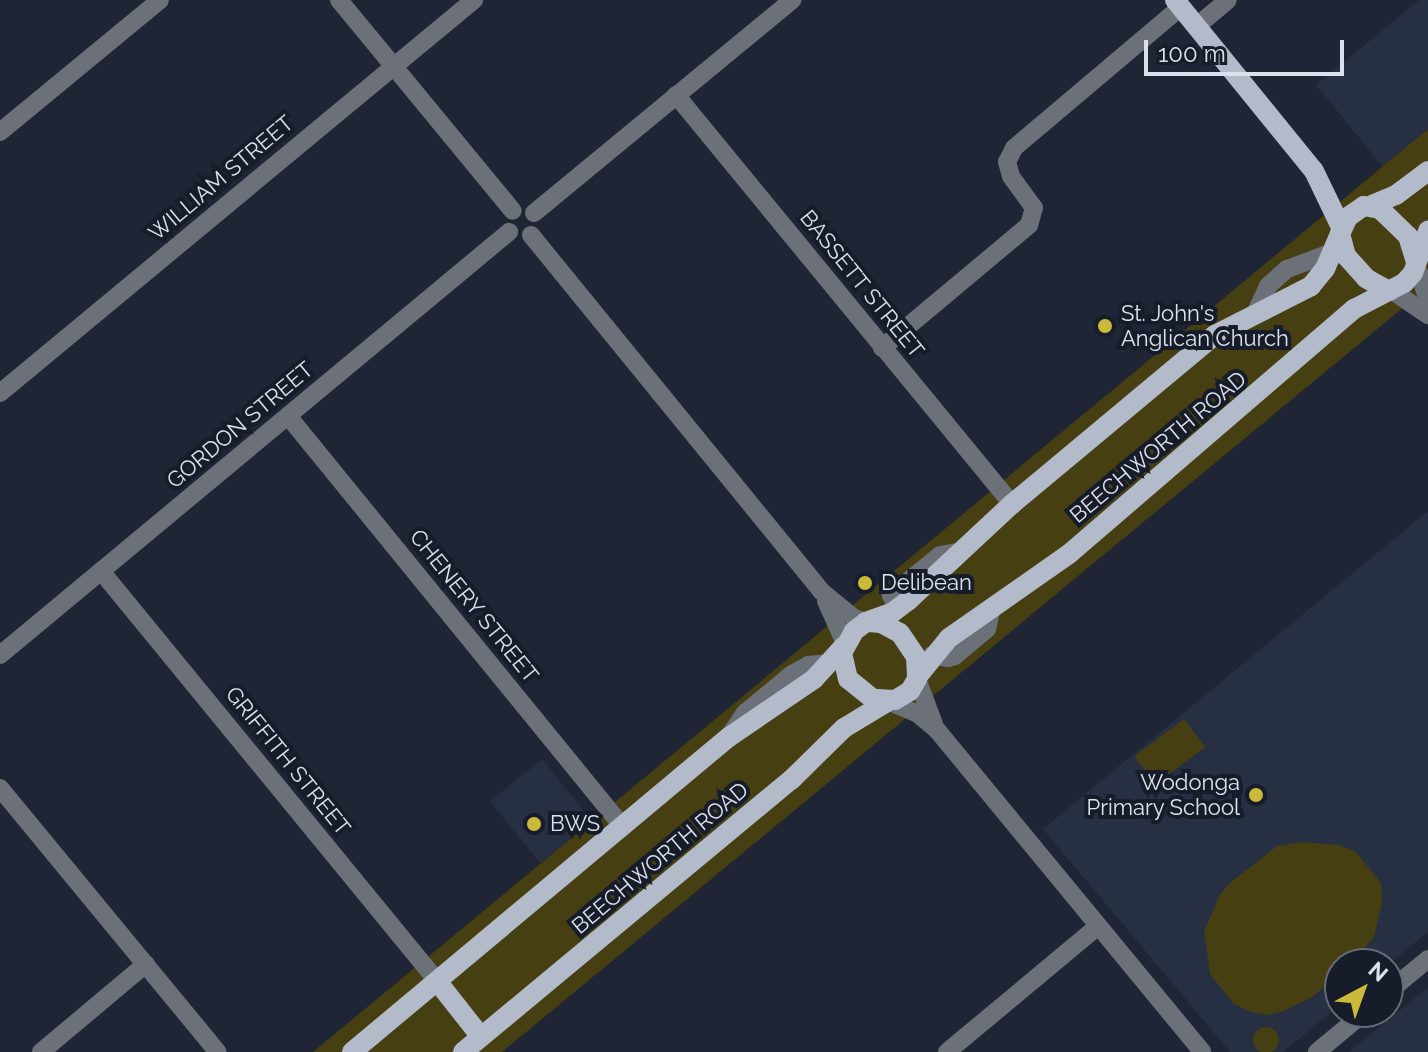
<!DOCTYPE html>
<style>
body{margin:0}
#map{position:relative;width:1428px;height:1052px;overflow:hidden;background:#1f2534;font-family:Raleway,sans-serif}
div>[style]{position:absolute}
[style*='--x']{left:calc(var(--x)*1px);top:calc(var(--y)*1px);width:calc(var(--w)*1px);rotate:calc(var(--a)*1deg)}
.built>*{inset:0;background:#272f42;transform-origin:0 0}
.green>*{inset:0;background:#453f12;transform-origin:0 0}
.round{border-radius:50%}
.minor>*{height:18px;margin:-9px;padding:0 9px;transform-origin:9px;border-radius:9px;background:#6c7078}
.major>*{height:20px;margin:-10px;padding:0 10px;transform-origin:10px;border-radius:10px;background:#b3bbcb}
.dots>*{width:22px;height:22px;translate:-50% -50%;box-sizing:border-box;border:4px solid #161c2a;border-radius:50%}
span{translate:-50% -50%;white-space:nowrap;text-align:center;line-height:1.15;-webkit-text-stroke:8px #161c2a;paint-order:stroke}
.street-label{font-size:22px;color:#dde1eb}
.poi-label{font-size:22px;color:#dde1eb}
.left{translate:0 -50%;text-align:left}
.right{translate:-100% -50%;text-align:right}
.north{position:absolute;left:1324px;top:948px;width:80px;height:80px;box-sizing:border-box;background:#161c2a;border:2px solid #666b77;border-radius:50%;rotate:41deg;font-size:22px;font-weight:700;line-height:32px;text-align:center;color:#dde1eb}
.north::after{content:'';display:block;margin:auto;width:28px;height:36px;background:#cbba39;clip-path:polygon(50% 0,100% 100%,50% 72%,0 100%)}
.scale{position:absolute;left:1144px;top:40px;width:200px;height:36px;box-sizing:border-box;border:4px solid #dde1eb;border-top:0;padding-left:10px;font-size:24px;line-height:28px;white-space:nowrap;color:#dde1eb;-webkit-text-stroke:6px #161c2a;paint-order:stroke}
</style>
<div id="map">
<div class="built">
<i style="clip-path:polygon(1419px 0,1428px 0,1428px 129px,1383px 167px,1316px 85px)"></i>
<i style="clip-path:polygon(1428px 511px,1428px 932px,1388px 965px,1340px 964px,1340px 1005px,1283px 1052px,1230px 1052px,1043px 829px)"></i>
<i style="left:542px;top:759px;width:80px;height:67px;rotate:51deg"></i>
<i style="clip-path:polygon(1428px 987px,1428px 1052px,1349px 1052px)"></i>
</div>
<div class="green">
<i style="clip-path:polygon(1428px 129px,1428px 287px,502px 1052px,313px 1052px)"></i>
<i style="left:1184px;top:719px;width:35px;height:62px;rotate:53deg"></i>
<i style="clip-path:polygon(1300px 842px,1340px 845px,1356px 852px,1381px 883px,1382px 903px,1374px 937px,1351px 964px,1340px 964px,1340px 974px,1312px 997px,1284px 1011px,1267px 1015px,1251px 1012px,1234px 1004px,1210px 974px,1204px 932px,1219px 896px,1230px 883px,1277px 846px)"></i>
<i class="round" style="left:1253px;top:1027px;width:26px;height:26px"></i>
</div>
<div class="minor">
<i style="--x:339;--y:0;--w:273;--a:50.5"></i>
<i style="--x:1197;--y:26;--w:40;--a:-40"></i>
<i style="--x:676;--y:95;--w:529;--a:50.6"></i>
<i style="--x:0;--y:132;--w:207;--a:-39.5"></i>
<i style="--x:534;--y:213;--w:335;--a:-39.5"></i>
<i style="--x:531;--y:235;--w:459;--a:50.8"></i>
<i style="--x:821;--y:591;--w:43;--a:39.3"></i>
<i style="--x:854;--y:618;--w:13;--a:18"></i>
<i style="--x:1416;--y:265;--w:37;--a:71"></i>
<i style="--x:1391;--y:290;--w:45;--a:34"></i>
<i style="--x:1255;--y:314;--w:31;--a:-65"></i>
<i style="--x:1268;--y:286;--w:25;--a:-42"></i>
<i style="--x:1287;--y:269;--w:49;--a:-20.3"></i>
<i style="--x:882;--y:348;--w:192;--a:-39.9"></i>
<i style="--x:1029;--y:225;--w:18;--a:-74"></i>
<i style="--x:1034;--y:208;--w:39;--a:-126"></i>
<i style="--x:1011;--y:176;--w:15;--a:-106"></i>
<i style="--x:1007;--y:162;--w:16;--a:-63"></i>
<i style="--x:1014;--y:148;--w:219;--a:-40.2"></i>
<i style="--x:0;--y:393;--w:616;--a:-39.66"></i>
<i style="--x:288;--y:416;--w:530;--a:50.82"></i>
<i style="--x:101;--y:571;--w:530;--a:50.66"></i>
<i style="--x:826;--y:601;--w:46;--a:65.7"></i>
<i style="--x:898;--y:609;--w:16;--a:-117"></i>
<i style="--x:891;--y:595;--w:63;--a:-39.2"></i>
<i style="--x:940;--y:555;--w:17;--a:-10"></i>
<i style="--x:0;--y:655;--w:662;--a:-39.73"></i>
<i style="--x:932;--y:655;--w:16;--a:11"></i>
<i style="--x:948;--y:658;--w:7;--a:-16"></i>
<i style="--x:955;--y:656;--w:42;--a:-40.2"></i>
<i style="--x:987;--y:629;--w:22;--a:-77"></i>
<i style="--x:917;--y:679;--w:48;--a:69.3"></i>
<i style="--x:890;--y:702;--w:30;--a:23"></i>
<i style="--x:918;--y:714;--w:25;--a:40"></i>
<i style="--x:937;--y:730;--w:417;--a:50.5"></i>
<i style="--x:730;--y:735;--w:27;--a:-56"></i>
<i style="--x:745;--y:713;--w:61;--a:-39.7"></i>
<i style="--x:792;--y:674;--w:18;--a:-29"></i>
<i style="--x:808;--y:665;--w:22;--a:-5"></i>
<i style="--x:0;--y:788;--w:342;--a:50.5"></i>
<i style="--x:1388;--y:992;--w:52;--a:-39.5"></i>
<i style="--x:41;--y:1052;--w:137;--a:-40"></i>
<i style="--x:947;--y:1052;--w:197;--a:-39.8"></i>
<i style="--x:1317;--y:1052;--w:62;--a:-39.8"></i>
</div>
<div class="major">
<i style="--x:1175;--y:0;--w:220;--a:50.9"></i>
<i style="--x:1314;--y:171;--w:62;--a:64.3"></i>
<i style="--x:1372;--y:205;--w:26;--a:-23"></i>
<i style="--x:1396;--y:195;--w:40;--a:-37"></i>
<i style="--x:1389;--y:291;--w:26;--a:-151"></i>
<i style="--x:1366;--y:278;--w:30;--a:-132"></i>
<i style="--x:1346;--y:256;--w:23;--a:-105"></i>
<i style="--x:1340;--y:234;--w:19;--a:-65"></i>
<i style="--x:1348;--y:217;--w:19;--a:-35"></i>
<i style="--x:1364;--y:206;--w:16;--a:11"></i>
<i style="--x:1380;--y:209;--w:39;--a:44"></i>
<i style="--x:1408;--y:236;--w:27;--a:73"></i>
<i style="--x:869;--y:622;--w:12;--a:5"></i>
<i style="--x:881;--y:623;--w:21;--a:28"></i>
<i style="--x:900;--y:633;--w:29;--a:56"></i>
<i style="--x:916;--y:657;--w:22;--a:87"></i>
<i style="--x:917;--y:679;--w:14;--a:120"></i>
<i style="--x:910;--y:691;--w:17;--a:149"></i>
<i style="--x:895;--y:700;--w:22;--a:-177"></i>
<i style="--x:873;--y:699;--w:32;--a:-141"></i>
<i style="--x:848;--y:679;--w:27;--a:-103"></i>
<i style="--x:842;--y:653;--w:25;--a:-61"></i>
<i style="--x:854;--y:631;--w:15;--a:-37"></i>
<i style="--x:866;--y:622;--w:29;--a:-20"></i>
<i style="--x:893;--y:612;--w:20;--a:-37"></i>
<i style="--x:909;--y:600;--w:141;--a:-43"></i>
<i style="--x:1012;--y:504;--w:264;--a:-39.8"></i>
<i style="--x:1215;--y:335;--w:108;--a:-27"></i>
<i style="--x:1311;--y:286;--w:22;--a:-51"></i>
<i style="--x:1325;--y:269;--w:38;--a:-67"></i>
<i style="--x:918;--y:676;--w:49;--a:-50.8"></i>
<i style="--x:949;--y:638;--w:146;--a:-35"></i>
<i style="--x:1069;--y:554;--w:376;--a:-40.7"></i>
<i style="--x:1354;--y:309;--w:56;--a:-27.5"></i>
<i style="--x:1404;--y:283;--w:13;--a:-48"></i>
<i style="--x:1413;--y:273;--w:45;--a:-70.3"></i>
<i style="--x:437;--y:981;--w:71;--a:51.8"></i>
<i style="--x:352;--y:1052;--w:491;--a:-39.9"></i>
<i style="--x:729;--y:737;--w:103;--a:-34.3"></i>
<i style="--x:814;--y:679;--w:45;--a:-47.7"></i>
<i style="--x:463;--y:1052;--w:426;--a:-39.7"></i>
<i style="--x:791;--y:780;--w:74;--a:-44.5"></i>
<i style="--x:844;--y:728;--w:50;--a:-31.2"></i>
</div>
<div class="dots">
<i style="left:1105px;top:326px;background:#cbba39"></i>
<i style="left:865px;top:583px;background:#cbba39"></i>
<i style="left:1256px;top:795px;background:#cbba39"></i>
<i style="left:534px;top:824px;background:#cbba39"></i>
</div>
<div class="street-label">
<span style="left:221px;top:178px;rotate:-40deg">WILLIAM STREET</span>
<span style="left:862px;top:284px;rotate:51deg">BASSETT STREET</span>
<span style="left:240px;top:425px;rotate:-40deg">GORDON STREET</span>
<span style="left:1158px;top:447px;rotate:-40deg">BEECHWORTH ROAD</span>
<span style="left:474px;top:606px;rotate:51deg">CHENERY STREET</span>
<span style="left:288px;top:761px;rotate:51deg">GRIFFITH STREET</span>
<span style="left:660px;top:858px;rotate:-40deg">BEECHWORTH ROAD</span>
</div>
<div class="poi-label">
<span class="left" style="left:1121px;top:326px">St. John's<br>Anglican Church</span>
<span class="left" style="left:881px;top:583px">Delibean</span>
<span class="right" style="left:1240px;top:795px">Wodonga<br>Primary School</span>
<span class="left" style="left:550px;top:824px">BWS</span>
</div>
<div class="north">N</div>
<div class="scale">100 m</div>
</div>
